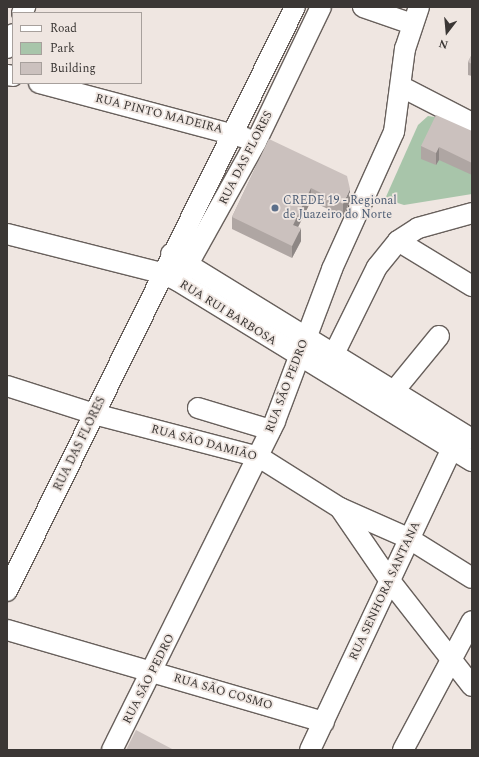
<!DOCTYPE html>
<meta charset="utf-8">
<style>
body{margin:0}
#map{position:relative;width:479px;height:757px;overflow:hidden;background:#efe6e1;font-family:Spectral,serif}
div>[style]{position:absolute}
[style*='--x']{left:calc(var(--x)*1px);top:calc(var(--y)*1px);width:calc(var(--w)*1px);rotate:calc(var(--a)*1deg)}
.green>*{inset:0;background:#a8c5aa}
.roads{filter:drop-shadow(1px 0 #68605c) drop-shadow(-1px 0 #68605c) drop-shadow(0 1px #68605c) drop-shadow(0 -1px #68605c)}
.minor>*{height:20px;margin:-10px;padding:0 10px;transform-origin:10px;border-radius:10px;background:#fff}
.wall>*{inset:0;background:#afa6a3}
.shaded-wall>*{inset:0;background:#8e8785}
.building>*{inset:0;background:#cbc1be}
.dots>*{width:11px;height:11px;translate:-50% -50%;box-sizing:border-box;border:2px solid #efe6e1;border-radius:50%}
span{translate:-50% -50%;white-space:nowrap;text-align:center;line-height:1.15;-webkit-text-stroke:3.5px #efe6e1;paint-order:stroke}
.street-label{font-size:12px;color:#3b3735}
.service-label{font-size:12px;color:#4e5e75}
.left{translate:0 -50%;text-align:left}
.frame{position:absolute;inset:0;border:8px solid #3b3735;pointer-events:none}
.legend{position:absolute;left:12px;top:12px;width:130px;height:72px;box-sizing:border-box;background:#efe6e1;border:1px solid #a7a09c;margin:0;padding:5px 7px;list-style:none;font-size:12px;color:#3b3735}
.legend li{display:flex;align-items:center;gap:8px;height:20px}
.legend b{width:20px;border:1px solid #a7a09c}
.north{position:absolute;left:427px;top:12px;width:40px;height:40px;-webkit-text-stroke:3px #efe6e1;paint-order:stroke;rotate:196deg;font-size:11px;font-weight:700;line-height:16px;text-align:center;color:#3b3735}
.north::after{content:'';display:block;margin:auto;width:14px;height:18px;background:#3b3735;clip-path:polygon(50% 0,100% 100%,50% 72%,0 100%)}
</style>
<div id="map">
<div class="green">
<i style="clip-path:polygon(428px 116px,442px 118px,472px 132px,472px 194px,404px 205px,385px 199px,418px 125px)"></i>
</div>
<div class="roads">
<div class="minor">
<i style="--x:363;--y:7;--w:52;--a:19.1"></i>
<i style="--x:22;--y:13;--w:7;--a:-63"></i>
<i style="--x:7;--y:48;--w:15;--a:-67"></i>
<i style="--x:7;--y:75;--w:6;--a:9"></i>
<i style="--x:39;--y:83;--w:214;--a:14.9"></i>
<i style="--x:402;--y:87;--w:79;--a:27.2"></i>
<i style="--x:7;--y:234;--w:159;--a:14.2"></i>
<i style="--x:161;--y:273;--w:19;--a:25"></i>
<i style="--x:178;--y:281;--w:345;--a:31.5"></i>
<i style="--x:398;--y:241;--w:87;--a:31.3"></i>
<i style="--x:171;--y:254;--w:353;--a:31.6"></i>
<i style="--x:182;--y:275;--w:152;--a:-60.9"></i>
<i style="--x:256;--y:142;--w:150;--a:-64.3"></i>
<i style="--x:329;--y:364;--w:108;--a:-63.7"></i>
<i style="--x:377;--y:267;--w:33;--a:-51"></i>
<i style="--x:398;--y:241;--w:24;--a:-33"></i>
<i style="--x:418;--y:228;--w:56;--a:-15.5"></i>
<i style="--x:7;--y:386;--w:91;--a:17.8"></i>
<i style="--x:94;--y:414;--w:171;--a:14.6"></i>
<i style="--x:259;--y:457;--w:96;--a:32.2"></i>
<i style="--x:340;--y:508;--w:74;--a:23.8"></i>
<i style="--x:408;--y:538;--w:75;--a:32"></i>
<i style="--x:394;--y:391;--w:71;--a:-50.7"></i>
<i style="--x:198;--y:408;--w:76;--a:16.8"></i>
<i style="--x:340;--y:508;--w:88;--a:55.6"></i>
<i style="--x:390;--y:581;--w:133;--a:52"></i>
<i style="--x:7;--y:591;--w:651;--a:-63.75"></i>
<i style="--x:7;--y:630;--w:330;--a:16.2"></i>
<i style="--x:112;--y:750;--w:367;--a:-63.6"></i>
<i style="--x:275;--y:421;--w:162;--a:-69.4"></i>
<i style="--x:332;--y:269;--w:150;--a:-65.7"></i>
<i style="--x:394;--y:132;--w:84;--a:-82.5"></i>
<i style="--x:405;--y:49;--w:44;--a:-71.6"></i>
<i style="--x:310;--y:750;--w:346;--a:-64.8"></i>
<i style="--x:403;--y:750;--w:146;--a:-61.9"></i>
</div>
</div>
<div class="wall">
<i style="clip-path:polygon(472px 54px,472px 76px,468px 75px,468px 62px)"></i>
<i style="clip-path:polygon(472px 131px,472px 175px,439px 160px,436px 165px,421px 159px,421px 146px)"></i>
<i style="clip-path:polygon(269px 139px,350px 201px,343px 216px,311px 201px,298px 227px,301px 241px,292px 258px,232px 229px,232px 217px)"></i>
</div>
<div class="shaded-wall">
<i style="clip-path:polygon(439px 147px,439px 160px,436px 165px,436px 153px)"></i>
<i style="clip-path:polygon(311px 188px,311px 201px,293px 237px,293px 225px)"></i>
<i style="clip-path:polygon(350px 189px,350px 201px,343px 216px,343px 204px)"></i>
<i style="clip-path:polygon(301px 228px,301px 241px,292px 258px,292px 246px)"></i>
</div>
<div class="building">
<i style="clip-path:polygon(472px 54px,472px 64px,468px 62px)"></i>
<i style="clip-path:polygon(436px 115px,472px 131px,472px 163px,439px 147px,436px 153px,421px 146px)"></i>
<i style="clip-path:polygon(269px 139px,347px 176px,350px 189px,343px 204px,311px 188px,293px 225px,301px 228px,292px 246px,232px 217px)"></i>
<i style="clip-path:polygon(136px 730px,174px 750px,126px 750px)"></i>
</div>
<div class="dots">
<i style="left:275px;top:208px;background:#5c6f8a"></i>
</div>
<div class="street-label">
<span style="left:159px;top:114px;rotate:14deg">RUA PINTO MADEIRA</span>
<span style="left:246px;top:158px;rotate:-63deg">RUA DAS FLORES</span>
<span style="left:228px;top:313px;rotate:32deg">RUA RUI BARBOSA</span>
<span style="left:287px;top:386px;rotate:-69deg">RUA SÃO PEDRO</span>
<span style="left:204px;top:443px;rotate:15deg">RUA SÃO DAMIÃO</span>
<span style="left:80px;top:444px;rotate:-64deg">RUA DAS FLORES</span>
<span style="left:385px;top:591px;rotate:-65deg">RUA SENHORA SANTANA</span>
<span style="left:149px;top:679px;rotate:-63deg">RUA SÃO PEDRO</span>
<span style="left:223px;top:692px;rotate:16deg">RUA SÃO COSMO</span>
</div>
<div class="service-label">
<span class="left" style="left:283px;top:208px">CREDE 19 - Regional<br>de Juazeiro do Norte</span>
</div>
<div class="frame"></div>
<ul class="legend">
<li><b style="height:5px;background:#fff"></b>Road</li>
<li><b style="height:11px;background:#a8c5aa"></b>Park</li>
<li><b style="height:11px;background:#cbc1be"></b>Building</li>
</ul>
<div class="north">N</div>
</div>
